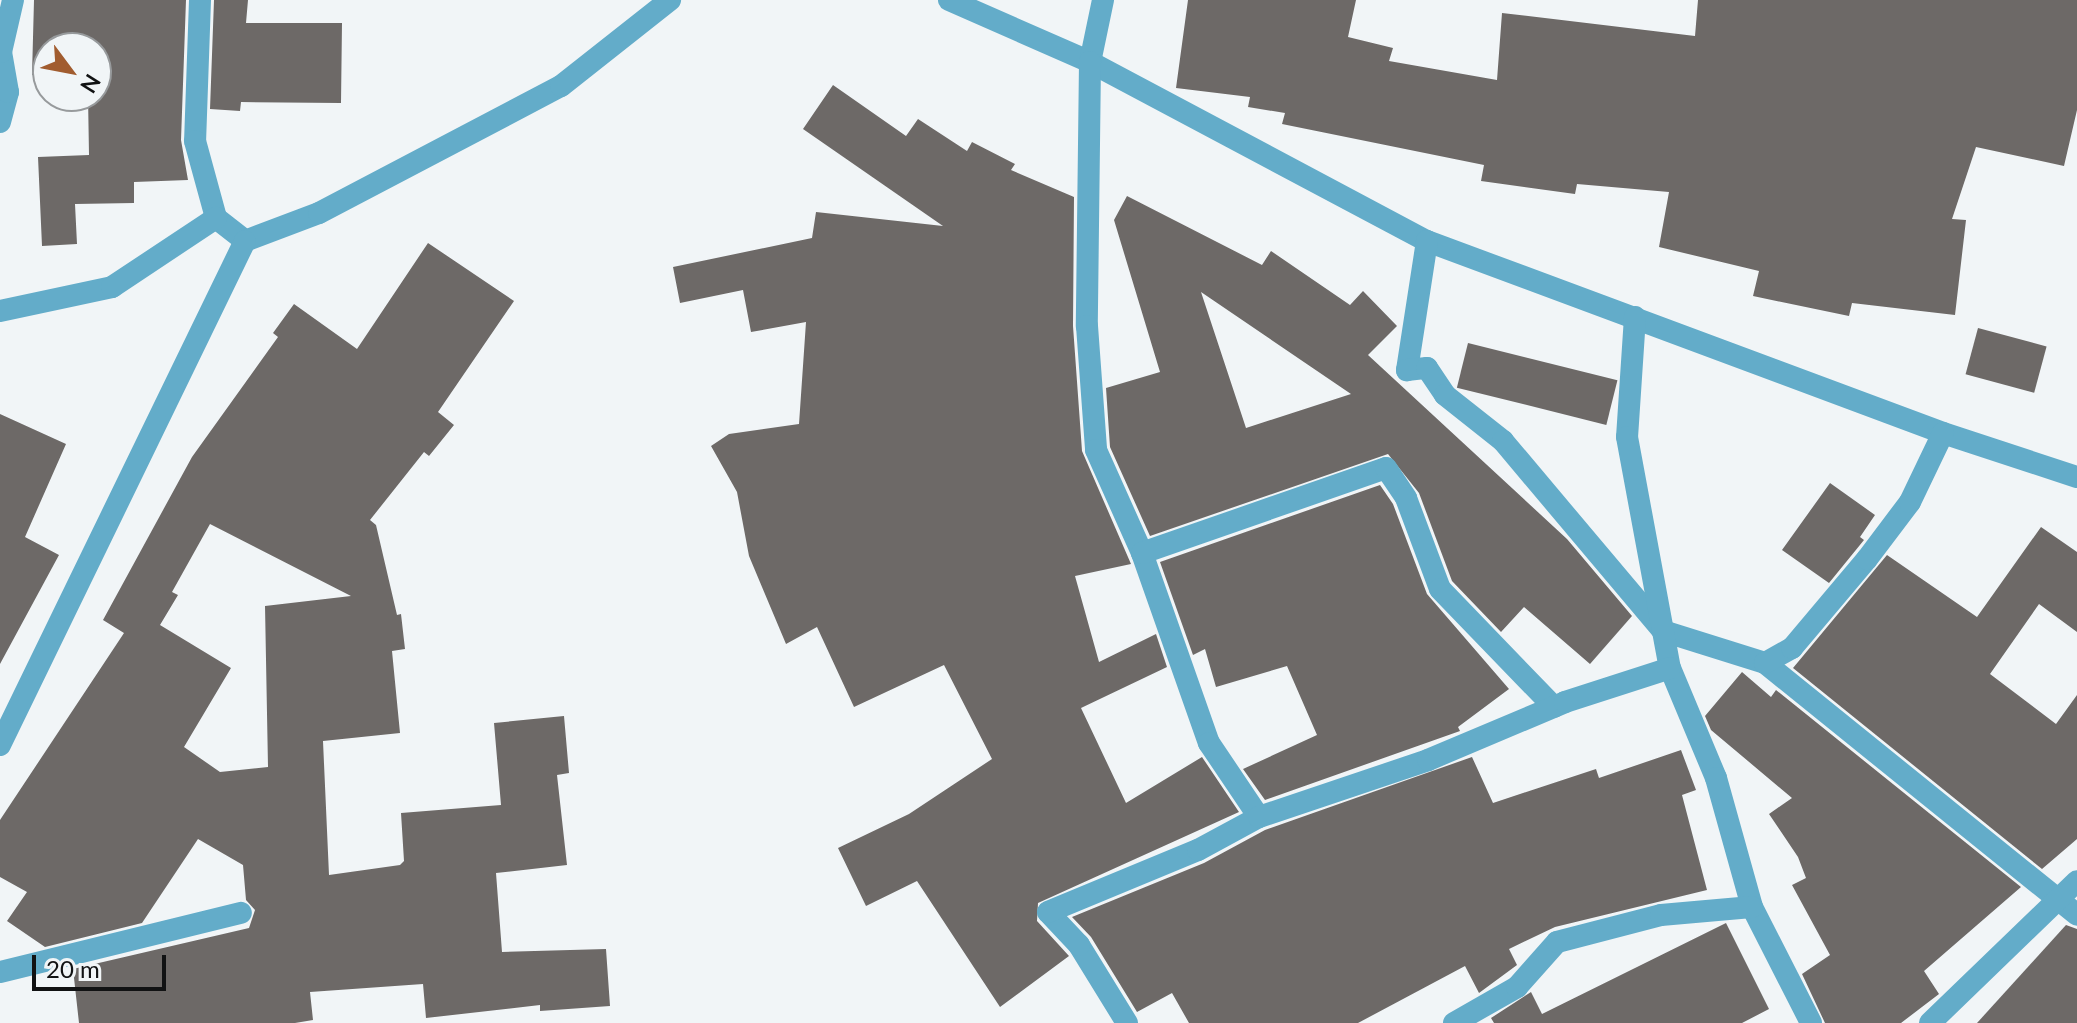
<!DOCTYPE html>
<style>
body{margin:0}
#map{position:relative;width:2077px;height:1023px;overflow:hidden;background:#f1f5f7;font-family:Lato,sans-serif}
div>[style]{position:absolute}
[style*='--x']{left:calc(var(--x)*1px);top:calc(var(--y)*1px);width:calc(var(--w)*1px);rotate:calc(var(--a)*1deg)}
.building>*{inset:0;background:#6d6967;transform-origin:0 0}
.minor>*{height:22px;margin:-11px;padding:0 11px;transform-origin:11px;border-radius:11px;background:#63acc9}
span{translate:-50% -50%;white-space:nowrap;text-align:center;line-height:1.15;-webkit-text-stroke:6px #f1f5f7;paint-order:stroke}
.north{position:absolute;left:32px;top:32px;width:80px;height:80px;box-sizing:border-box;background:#f1f5f7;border:2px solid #979a9c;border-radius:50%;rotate:122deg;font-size:22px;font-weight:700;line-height:32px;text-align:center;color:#111213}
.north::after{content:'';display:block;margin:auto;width:28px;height:36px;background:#a15c2f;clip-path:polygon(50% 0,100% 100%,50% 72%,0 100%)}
.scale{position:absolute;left:32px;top:955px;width:134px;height:36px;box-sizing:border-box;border:4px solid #111213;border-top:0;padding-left:10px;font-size:24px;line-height:28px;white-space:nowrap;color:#111213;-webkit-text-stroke:6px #f1f5f7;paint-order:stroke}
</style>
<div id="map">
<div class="building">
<i style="clip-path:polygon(34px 0,186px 0,181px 140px,188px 180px,134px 182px,134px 203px,75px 204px,77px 244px,42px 246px,38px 157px,89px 155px,88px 96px,96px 96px,96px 48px,48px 48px,48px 76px,32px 75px)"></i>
<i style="clip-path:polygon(214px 0,248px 0,246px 23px,342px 23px,341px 103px,241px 102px,240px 111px,210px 109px)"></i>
<i style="clip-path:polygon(1188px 0,1356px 0,1348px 37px,1393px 48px,1389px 61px,1497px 80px,1502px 13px,1695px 36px,1698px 0,2077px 0,2077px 110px,2064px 166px,1976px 147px,1952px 219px,1966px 220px,1955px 315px,1852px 303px,1849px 316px,1753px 296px,1759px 271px,1659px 247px,1669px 192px,1577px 184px,1575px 194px,1481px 181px,1484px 165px,1282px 124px,1285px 113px,1248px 107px,1250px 97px,1176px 88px)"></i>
<i style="clip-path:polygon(833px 85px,906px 136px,918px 119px,967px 151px,972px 142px,1015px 164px,1011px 170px,1074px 197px,1073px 326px,1082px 451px,1131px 564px,1075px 576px,1099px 662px,1156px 634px,1167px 667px,1081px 708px,1126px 803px,1202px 757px,1239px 812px,1038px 903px,1037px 921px,1069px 956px,1000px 1007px,917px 881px,866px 906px,838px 848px,909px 814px,992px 759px,944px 665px,854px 707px,817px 627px,786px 644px,749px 556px,737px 492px,711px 446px,729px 434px,799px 424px,806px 322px,751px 332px,743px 290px,680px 303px,673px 267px,812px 238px,816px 212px,943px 226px,803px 129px)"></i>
<i style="clip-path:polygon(evenodd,1127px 196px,1262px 265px,1271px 251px,1350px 305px,1363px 291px,1397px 326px,1368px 355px,1567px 539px,1632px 616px,1590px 664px,1524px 607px,1501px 632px,1452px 581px,1419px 493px,1388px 454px,1150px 536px,1110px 447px,1106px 388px,1160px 372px,1114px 220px,1127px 196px,1201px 292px,1351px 394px,1246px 428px,1201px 292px)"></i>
<i style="clip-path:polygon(evenodd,428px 243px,514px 301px,438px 412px,454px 425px,429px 456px,424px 452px,370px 520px,376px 525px,397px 615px,401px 614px,405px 649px,392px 651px,400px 733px,323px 741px,329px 875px,400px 865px,404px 861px,401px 813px,501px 805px,494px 723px,564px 716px,569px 773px,557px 775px,567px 865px,496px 873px,502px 952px,606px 949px,610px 1006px,540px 1011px,540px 1005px,426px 1018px,423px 984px,310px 992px,313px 1020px,295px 1023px,79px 1023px,73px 969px,249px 928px,255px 910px,246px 900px,243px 865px,198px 839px,142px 923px,45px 947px,7px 921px,27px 892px,0 877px,0 820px,124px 633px,103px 620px,192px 457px,278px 337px,273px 333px,294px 304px,357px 349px,428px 243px,210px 524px,351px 596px,265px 606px,268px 767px,220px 772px,184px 747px,231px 668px,160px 625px,178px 595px,172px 592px,210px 524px)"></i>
<i style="left:1978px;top:328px;width:71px;height:48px;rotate:15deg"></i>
<i style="left:1468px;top:343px;width:154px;height:46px;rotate:14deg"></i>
<i style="clip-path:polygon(0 414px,66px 444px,25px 537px,59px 555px,0 664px)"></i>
<i style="clip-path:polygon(1830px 483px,1875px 515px,1860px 537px,1864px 540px,1829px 583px,1782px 550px)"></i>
<i style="clip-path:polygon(1380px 485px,1393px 504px,1427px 594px,1509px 689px,1458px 727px,1460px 731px,1265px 800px,1243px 769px,1317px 735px,1287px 666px,1216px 687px,1205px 649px,1193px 655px,1160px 562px)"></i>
<i style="clip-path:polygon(2041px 527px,2077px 552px,2077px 632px,2039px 604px,1990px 674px,2056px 724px,2077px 695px,2077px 839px,2042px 869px,1793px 668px,1887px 555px,1977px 617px)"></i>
<i style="clip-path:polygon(1742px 672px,1771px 697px,1776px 690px,2021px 887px,1924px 971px,1939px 994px,1901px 1023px,1825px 1023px,1802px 974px,1830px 955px,1792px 885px,1806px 878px,1798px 857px,1769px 814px,1792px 798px,1711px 730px,1705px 716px)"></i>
<i style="clip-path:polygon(1681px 750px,1696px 790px,1682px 795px,1707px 890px,1555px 927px,1509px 949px,1517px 965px,1479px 993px,1465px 966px,1358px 1023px,1189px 1023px,1172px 993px,1137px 1012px,1091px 937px,1072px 917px,1204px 863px,1265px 830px,1472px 757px,1493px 803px,1596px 769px,1599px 778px)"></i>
<i style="clip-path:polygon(1726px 923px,1769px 1009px,1742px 1023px,1494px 1023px,1491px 1018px,1531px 992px,1542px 1014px)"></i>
<i style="clip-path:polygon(2066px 925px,2077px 929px,2077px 1023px,1977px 1023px)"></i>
</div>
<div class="minor">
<i style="--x:200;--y:0;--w:141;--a:92"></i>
<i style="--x:195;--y:141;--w:80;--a:74.7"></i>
<i style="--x:216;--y:218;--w:37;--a:38"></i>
<i style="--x:245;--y:241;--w:79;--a:-20.7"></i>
<i style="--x:319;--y:213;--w:273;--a:-27.7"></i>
<i style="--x:561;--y:86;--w:139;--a:-38.3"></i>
<i style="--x:949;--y:0;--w:154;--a:23.7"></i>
<i style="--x:1090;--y:62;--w:382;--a:28"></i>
<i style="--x:1427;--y:241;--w:551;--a:20.41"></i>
<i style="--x:1943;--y:433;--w:141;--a:18.2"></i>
<i style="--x:1103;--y:0;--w:63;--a:101.8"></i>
<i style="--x:1090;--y:62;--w:264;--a:90.7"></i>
<i style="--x:1087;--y:326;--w:124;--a:85.8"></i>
<i style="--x:1096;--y:450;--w:113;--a:65.9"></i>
<i style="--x:1142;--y:553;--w:201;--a:70.6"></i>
<i style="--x:1209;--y:743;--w:89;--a:56"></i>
<i style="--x:0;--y:122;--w:31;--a:-75"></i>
<i style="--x:8;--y:92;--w:41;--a:-99.9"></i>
<i style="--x:1;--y:52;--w:53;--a:-77"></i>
<i style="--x:1427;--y:241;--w:131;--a:98.8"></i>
<i style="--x:1407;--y:370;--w:20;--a:-6"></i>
<i style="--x:1427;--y:368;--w:32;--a:56"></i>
<i style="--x:1445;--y:395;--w:74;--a:38.4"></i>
<i style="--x:1503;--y:441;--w:248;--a:49.9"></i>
<i style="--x:1663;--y:631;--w:107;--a:17.4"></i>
<i style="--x:1765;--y:663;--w:401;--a:38.9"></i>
<i style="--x:0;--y:311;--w:115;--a:-12.1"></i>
<i style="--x:112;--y:287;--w:125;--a:-33.6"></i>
<i style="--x:1635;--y:317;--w:120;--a:93.8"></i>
<i style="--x:1627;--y:437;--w:235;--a:79.5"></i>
<i style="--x:1670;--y:668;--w:119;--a:67.3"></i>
<i style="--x:1716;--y:778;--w:134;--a:74.4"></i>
<i style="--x:1752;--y:907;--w:130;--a:63"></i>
<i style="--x:1142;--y:553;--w:258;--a:-19.2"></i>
<i style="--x:1386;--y:468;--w:36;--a:56"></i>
<i style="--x:1406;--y:498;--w:97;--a:69.5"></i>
<i style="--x:1440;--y:589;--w:164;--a:46"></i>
<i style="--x:1765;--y:663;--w:31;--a:-29"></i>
<i style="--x:1792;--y:648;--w:116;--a:-49.9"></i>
<i style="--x:1867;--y:559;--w:71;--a:-53"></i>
<i style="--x:1910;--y:502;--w:76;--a:-64.4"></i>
<i style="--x:0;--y:745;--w:560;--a:-64.08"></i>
<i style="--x:0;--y:972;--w:248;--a:-13.8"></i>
<i style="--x:1127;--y:1023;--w:92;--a:-121.6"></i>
<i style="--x:1079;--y:945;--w:45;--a:-133.2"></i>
<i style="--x:1048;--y:912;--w:162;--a:-22.5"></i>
<i style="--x:1198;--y:850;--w:69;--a:-28.4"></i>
<i style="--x:1259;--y:817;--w:178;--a:-18.6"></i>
<i style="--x:1428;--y:760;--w:149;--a:-22.9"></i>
<i style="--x:1565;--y:702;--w:110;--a:-17.9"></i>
<i style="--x:1454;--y:1023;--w:73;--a:-29.7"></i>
<i style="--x:1517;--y:987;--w:60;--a:-48.4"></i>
<i style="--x:1557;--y:942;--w:107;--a:-14.6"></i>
<i style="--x:1661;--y:915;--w:91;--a:-5"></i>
<i style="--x:1930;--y:1023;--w:204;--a:-44"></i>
</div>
<div class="north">N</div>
<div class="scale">20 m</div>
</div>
